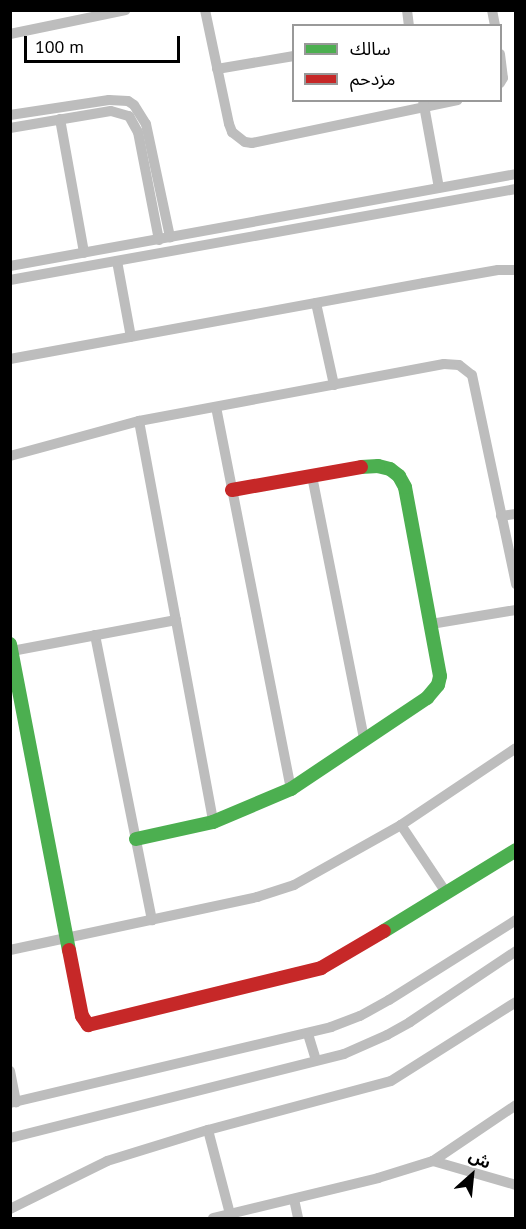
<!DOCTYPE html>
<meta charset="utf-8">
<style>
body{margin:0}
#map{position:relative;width:526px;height:1229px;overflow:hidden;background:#fff;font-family:"PT Sans","Noto Sans Arabic",sans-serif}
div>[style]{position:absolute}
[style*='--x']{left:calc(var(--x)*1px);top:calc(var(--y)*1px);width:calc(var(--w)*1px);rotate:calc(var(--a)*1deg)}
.street>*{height:10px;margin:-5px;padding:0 5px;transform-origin:5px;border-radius:5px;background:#bdbdbd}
.fast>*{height:14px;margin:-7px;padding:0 7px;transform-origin:7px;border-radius:7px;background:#4caf50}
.jam>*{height:14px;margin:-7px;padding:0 7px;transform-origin:7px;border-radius:7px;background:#c62828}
span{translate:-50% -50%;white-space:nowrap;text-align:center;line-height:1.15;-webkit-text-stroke:4.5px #fff;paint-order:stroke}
.frame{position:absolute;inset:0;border:12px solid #000;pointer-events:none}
.legend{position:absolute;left:292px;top:24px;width:210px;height:78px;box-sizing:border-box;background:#fff;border:2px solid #999;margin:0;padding:8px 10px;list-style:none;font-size:18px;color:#000}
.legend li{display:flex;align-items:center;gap:12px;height:30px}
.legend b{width:30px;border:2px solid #999}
.north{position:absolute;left:442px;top:1145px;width:60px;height:60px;-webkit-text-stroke:4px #fff;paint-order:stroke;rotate:27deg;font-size:16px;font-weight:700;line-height:24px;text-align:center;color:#000}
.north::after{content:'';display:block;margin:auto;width:21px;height:27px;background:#000;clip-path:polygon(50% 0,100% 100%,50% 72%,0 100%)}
.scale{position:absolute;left:24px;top:36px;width:156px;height:27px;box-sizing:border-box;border:3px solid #000;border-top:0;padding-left:8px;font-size:18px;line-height:21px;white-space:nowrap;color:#000;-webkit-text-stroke:4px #fff;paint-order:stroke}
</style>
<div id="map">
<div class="street">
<i style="--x:205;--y:10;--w:116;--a:78.1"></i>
<i style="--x:229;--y:124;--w:9;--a:69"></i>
<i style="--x:232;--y:132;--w:16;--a:38"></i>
<i style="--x:245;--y:142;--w:7;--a:8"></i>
<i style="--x:252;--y:143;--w:210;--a:-11.8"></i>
<i style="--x:407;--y:10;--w:16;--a:83"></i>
<i style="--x:492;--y:10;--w:16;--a:79"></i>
<i style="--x:10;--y:34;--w:118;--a:-11.7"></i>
<i style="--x:500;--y:54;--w:24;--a:83"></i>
<i style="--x:503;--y:78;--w:6;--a:121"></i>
<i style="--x:217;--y:69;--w:78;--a:-9.6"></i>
<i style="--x:423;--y:100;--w:89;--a:79.7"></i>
<i style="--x:10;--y:115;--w:100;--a:-8.6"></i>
<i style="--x:109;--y:100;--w:19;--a:3"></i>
<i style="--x:128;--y:101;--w:7;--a:34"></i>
<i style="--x:134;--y:105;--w:22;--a:58"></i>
<i style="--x:146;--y:124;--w:116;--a:78"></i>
<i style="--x:60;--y:119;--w:136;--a:79.8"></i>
<i style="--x:10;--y:128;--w:102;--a:-9.6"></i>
<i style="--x:111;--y:111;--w:19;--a:16"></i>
<i style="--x:129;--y:116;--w:18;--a:61"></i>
<i style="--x:138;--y:132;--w:110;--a:79"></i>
<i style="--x:117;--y:261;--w:77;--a:79.6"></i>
<i style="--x:10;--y:266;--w:514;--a:-10.3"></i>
<i style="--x:10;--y:280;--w:514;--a:-10.2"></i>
<i style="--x:316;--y:303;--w:84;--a:77.6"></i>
<i style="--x:10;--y:359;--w:421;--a:-10.4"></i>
<i style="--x:424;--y:283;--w:75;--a:-10"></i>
<i style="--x:498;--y:270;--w:18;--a:0"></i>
<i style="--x:216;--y:407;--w:389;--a:78.9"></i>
<i style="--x:139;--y:421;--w:408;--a:79.5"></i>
<i style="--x:10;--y:456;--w:134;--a:-15.2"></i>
<i style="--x:139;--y:421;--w:310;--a:-10.6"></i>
<i style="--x:444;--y:364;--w:15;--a:4"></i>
<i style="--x:459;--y:365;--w:16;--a:38"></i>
<i style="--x:472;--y:375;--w:214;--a:78.1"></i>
<i style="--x:312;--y:476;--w:268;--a:78.8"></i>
<i style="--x:501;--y:516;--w:15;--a:-8"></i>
<i style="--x:431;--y:624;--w:86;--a:-9.4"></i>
<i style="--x:95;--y:635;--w:291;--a:78.7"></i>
<i style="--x:12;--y:651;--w:167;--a:-10.7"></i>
<i style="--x:401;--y:825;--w:83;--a:56.3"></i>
<i style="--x:10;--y:950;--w:253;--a:-12.1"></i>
<i style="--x:257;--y:897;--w:39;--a:-18"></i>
<i style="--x:294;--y:885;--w:123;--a:-29.3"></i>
<i style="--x:401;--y:825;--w:138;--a:-33.8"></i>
<i style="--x:308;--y:1034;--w:27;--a:73"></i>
<i style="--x:10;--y:1071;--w:32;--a:79"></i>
<i style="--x:10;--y:1103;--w:330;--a:-13.3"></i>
<i style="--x:331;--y:1027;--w:31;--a:-21"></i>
<i style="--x:360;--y:1016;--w:33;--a:-29"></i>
<i style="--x:389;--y:1000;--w:150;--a:-32.2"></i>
<i style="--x:208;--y:1130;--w:87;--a:75.3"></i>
<i style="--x:10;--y:1138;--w:344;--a:-14.1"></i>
<i style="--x:344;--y:1054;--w:47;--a:-23.8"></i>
<i style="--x:387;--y:1035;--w:26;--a:-29"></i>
<i style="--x:410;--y:1022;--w:128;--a:-33.8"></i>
<i style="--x:433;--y:1161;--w:86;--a:16.1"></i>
<i style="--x:294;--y:1199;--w:19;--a:78"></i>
<i style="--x:10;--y:1209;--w:108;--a:-26.3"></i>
<i style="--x:107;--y:1161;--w:106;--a:-17.1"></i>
<i style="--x:208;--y:1130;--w:189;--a:-15"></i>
<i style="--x:391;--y:1081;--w:148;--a:-32.3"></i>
<i style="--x:213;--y:1218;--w:170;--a:-13.6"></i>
<i style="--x:378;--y:1178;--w:58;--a:-17.2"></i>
<i style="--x:433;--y:1161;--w:100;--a:-34"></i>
</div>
<div class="fast">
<i style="--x:10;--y:644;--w:312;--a:79.1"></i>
<i style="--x:136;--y:839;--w:79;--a:-12.4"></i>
<i style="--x:213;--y:822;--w:85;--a:-22.9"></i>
<i style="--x:291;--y:789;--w:164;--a:-33.8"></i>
<i style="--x:427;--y:698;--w:17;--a:-50"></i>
<i style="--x:438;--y:685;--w:9;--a:-77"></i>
<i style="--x:440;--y:676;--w:192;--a:-100.5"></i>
<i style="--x:405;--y:487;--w:13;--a:-119"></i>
<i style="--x:399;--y:476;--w:11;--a:-142"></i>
<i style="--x:390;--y:469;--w:12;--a:-166"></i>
<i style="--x:378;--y:466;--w:17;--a:177"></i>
<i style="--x:384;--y:931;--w:155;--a:-31.5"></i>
</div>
<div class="jam">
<i style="--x:232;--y:490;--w:131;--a:-10.1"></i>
<i style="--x:69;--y:950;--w:67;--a:78.9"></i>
<i style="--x:82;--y:1016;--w:11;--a:56"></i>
<i style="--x:88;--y:1025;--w:240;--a:-13.7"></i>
<i style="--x:321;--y:968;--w:73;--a:-30.4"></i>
</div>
<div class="frame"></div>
<ul class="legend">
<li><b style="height:8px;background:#4caf50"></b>سالك</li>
<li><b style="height:8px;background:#c62828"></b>مزدحم</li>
</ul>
<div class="north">ش</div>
<div class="scale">100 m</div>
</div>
